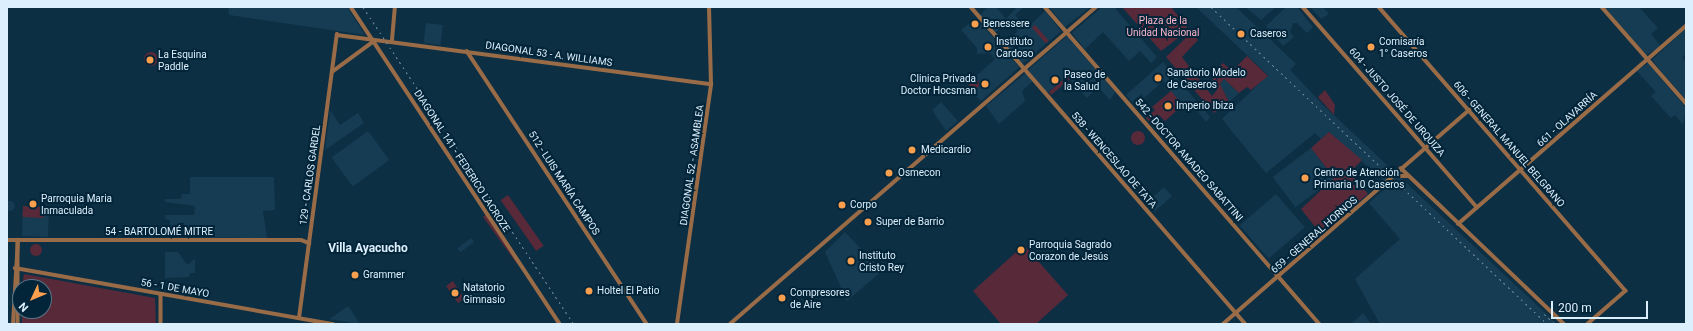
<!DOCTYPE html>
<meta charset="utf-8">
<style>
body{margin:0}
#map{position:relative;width:1693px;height:331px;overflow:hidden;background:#0d2f44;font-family:Roboto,sans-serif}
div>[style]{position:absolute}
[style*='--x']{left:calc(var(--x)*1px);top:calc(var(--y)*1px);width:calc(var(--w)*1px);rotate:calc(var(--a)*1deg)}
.built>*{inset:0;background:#163c53;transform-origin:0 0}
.round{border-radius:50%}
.green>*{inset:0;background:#582939;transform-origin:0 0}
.secondary>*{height:3.5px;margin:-1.75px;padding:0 1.75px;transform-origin:1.75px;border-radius:1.75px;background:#996c47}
.rail>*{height:1px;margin-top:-0.5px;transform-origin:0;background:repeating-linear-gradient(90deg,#718b9d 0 2px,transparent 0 6px)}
.dots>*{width:11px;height:11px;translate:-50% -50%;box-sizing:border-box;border:2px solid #032539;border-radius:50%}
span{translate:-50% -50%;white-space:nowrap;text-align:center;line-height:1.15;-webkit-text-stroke:4px #032539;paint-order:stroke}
.park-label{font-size:10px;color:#fcb5ca}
.poi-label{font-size:10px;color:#dceffc}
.left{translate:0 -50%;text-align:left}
.right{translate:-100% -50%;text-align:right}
.street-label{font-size:10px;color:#dceffc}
.quarter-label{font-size:12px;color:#dceffc;font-weight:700}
.frame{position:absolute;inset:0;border:8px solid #dceffc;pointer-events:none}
.north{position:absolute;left:12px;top:279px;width:40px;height:40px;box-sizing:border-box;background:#032539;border:1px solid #5a7687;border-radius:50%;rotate:226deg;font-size:11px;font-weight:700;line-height:16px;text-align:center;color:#dceffc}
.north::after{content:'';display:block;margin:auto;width:14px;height:18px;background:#fa9f4e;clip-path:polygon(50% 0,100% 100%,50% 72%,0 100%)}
.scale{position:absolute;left:1551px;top:301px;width:97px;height:18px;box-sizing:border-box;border:2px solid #dceffc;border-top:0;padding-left:5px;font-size:12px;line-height:14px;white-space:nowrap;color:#dceffc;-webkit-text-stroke:3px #032539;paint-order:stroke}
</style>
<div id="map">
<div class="built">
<i style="clip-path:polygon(228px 7px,347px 7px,365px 35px,229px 15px)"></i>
<i style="clip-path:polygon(988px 7px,996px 7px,1006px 19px,1017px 7px,1024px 7px,1015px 15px,1023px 24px,1028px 21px,1031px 24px,1045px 11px,1061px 31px,1022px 64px,1004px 44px,1018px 31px,1009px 21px,995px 33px,980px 15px)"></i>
<i style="clip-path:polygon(1049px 7px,1090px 7px,1065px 27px)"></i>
<i style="clip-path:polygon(1102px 7px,1114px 7px,1157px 57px,1151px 63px,1140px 51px,1129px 61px,1103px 32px,1085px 49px,1072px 33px)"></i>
<i style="clip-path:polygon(1196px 7px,1236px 7px,1296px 64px,1290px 70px,1324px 106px,1557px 324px,1380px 324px,1355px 279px,1400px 239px,1369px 203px,1389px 185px,1329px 132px,1321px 139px,1315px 133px,1266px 173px,1222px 119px,1268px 75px)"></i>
<i style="clip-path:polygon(1245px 7px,1276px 7px,1261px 20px)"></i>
<i style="clip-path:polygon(1286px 7px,1297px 7px,1313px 27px,1307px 33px,1297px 23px,1293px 23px,1290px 32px,1294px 37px,1283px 46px,1266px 26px)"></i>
<i style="clip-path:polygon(1310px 7px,1323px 7px,1329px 14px,1321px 19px)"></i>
<i style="clip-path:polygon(1605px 7px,1639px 7px,1658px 28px,1651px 34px,1661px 46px,1646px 55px)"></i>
<i style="clip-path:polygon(976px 18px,1019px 67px,981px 101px,972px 92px,981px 84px,975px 77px,995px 59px,990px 53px,977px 54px,977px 48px,961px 30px)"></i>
<i style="left:426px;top:23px;width:17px;height:20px;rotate:7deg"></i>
<i style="clip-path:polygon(1686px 28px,1686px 54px,1682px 57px,1686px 62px,1686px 100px,1652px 60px)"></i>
<i style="clip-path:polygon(1067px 36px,1115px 92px,1110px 100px,1098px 87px,1087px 98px,1067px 76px,1047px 93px,1028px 70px)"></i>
<i style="clip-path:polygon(1163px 62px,1210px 117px,1206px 122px,1189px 100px,1183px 105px,1169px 89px,1167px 91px,1168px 86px,1163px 81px,1144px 98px,1141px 94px,1132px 102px,1126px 95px)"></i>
<i style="clip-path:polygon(1648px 63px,1686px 108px,1683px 125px,1675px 115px,1671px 118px,1651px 96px,1656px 92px,1637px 71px)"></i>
<i style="clip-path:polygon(1026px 73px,1033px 81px,1022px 91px,1025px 101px,999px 124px,986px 106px)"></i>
<i style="clip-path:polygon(1224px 79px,1239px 93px,1229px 102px,1220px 84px)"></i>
<i style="clip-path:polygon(941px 102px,958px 121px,946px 131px,932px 110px)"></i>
<i style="clip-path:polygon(330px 110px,340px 125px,358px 113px,364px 123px,325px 150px)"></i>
<i style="left:368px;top:131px;width:36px;height:45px;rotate:54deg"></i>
<i style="left:1311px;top:148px;width:38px;height:48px;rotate:53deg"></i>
<i style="clip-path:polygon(190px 177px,274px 177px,275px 210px,263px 211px,267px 238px,170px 237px,170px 220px,165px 219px,165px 215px,194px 215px,195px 206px,165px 202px,165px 199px,181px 199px,182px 194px,190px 194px)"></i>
<i style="left:1164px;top:187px;width:12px;height:24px;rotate:48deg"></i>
<i style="left:1276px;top:194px;width:44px;height:48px;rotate:49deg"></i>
<i class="round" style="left:5px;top:201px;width:10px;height:10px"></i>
<i style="left:23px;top:206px;width:26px;height:30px;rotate:2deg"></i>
<i style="clip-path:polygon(845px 232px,882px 271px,847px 301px,825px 252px)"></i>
<i style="left:471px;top:238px;width:5px;height:17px;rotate:53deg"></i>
<i style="clip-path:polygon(165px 252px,178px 252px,187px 265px,195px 259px,195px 273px,190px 273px,189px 277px,165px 278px)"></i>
<i style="clip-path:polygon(347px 307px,349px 307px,360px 324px,329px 319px)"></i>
<i style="clip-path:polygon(1363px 313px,1371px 324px,1351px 324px)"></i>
</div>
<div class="green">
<i style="clip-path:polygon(1122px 7px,1171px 7px,1189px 30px,1161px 51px)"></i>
<i style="left:1035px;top:25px;width:21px;height:4px;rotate:49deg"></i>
<i style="clip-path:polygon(1191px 33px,1198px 40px,1182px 57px,1212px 96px,1217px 90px,1210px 83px,1214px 78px,1211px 75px,1223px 63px,1232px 71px,1247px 56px,1268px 76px,1251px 90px,1247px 87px,1239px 93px,1224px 79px,1220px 84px,1229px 102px,1214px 113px,1166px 57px)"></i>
<i class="round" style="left:144px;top:52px;width:14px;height:14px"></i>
<i style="clip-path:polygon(1067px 76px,1070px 79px,1051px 95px,1049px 92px)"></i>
<i class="round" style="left:969px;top:79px;width:10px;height:10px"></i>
<i style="clip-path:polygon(1325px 90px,1335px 105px,1334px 115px,1318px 97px)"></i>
<i style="clip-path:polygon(1171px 91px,1183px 105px,1165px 121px,1159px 115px,1151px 123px,1146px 118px,1155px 110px,1152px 107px)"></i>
<i class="round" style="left:1131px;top:131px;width:14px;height:14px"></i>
<i style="clip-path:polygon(1329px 132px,1362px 160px,1350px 172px,1368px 194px,1320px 233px,1301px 209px,1334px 178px,1311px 148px)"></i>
<i style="left:508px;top:195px;width:62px;height:9px;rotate:55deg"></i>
<i style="left:23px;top:206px;width:21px;height:11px;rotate:3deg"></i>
<i style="clip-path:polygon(486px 214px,518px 262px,517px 264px,483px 217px)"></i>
<i class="round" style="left:30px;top:244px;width:12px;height:12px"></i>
<i style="clip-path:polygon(1024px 245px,1068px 295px,1036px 324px,1001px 324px,973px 291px)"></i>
<i style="clip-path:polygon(24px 274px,155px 298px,156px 324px,22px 324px,22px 311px,44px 311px,44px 287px,22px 287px)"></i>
<i style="clip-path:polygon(453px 281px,464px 299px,458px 303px,446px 286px)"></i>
</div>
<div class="secondary">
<i style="--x:351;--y:7;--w:380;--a:56.6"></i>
<i style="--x:971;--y:7;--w:420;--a:49.1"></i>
<i style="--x:1045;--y:7;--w:420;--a:49.1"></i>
<i style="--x:1303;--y:7;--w:265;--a:49"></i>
<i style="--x:1379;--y:7;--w:376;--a:49"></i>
<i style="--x:1626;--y:291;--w:50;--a:139"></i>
<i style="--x:1602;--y:7;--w:128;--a:48.8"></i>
<i style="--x:392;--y:40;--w:33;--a:-85"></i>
<i style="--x:467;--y:51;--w:327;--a:56.6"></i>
<i style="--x:332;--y:72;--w:52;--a:-36.4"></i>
<i style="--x:1401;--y:168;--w:226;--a:43.7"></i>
<i style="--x:1394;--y:176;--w:13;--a:0"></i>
<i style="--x:1458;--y:224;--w:302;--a:-41"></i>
<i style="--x:7;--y:240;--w:294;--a:0"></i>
<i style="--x:301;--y:240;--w:9;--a:21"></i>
<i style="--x:18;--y:240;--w:84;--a:90"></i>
<i style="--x:15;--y:268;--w:323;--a:10"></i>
<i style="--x:161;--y:294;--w:30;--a:90"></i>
<i style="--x:299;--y:318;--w:286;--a:-82.4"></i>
<i style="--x:337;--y:35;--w:377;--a:7.5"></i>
<i style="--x:13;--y:324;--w:84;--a:-86.6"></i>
<i style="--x:677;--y:324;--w:242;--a:-81.9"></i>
<i style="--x:711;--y:84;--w:77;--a:-91.5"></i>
<i style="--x:730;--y:324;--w:484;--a:-40.9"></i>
<i style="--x:1223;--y:324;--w:326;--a:-41"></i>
</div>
<div class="rail">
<i style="--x:363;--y:7;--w:381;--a:56.4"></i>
<i style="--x:1211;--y:7;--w:462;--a:43.3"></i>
<i style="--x:1544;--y:314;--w:15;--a:42"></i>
</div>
<div class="dots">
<i style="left:975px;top:24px;background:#fa9f4e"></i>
<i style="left:1241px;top:34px;background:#fa9f4e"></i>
<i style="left:988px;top:47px;background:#fa9f4e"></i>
<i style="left:1371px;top:47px;background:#fa9f4e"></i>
<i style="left:150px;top:60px;background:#fa9f4e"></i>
<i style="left:1158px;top:78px;background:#fa9f4e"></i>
<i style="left:1055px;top:80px;background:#fa9f4e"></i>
<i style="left:985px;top:84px;background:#fa9f4e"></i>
<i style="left:1168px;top:106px;background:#fa9f4e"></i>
<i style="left:912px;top:150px;background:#fa9f4e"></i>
<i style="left:889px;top:173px;background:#fa9f4e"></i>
<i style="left:1305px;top:178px;background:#fa9f4e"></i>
<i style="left:33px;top:204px;background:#fa9f4e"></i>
<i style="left:842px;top:205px;background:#fa9f4e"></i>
<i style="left:868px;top:222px;background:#fa9f4e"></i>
<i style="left:1021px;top:250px;background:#fa9f4e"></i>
<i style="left:851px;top:261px;background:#fa9f4e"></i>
<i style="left:355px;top:275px;background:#fa9f4e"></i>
<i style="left:589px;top:291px;background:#fa9f4e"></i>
<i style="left:455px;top:293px;background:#fa9f4e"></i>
<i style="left:782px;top:298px;background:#fa9f4e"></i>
</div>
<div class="park-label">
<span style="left:1163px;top:26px">Plaza de la<br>Unidad Nacional</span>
</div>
<div class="poi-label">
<span class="left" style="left:983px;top:24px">Benessere</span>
<span class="left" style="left:1250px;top:34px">Caseros</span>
<span class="left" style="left:996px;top:47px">Instituto<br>Cardoso</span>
<span class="left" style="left:1379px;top:47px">Comisaría<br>1° Caseros</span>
<span class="left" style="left:158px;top:60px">La Esquina<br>Paddle</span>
<span class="left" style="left:1167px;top:78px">Sanatorio Modelo<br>de Caseros</span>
<span class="left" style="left:1064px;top:80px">Paseo de<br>la Salud</span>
<span class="right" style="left:976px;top:84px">Clinica Privada<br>Doctor Hocsman</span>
<span class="left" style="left:1176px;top:106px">Imperio Ibiza</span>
<span class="left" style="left:921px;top:150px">Medicardio</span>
<span class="left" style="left:1314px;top:178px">Centro de Atención<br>Primaria 10 Caseros</span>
<span class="left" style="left:898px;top:173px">Osmecon</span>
<span class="left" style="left:41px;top:204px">Parroquia Maria<br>Inmaculada</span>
<span class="left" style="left:850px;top:205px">Corpo</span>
<span class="left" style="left:876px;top:222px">Super de Barrio</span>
<span class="left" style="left:1029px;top:250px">Parroquia Sagrado<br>Corazon de Jesús</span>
<span class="left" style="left:859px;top:261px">Instituto<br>Cristo Rey</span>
<span class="left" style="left:363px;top:275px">Grammer</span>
<span class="left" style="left:463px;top:293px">Natatorio<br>Gimnasio</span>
<span class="left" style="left:597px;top:291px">Holtel El Patio</span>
<span class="left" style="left:790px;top:298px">Compresores<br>de Aire</span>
</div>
<div class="street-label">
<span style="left:549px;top:54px;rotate:8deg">DIAGONAL 53 - A. WILLIAMS</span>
<span style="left:1397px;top:102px;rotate:49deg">604 - JUSTO JOSÉ DE URQUIZA</span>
<span style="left:1567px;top:119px;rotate:-42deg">661 - OLAVARRÍA</span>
<span style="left:1509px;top:144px;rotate:49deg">606 - GENERAL MANUEL BELGRANO</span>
<span style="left:1114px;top:160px;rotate:49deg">538 - WENCESLAO DE TATA</span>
<span style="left:1189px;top:160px;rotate:49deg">542 - DOCTOR AMADEO SABATTINI</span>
<span style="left:462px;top:161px;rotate:57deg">DIAGONAL 141 - FEDERICO LACROZE</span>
<span style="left:692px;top:165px;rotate:-82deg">DIAGONAL 52 - ASAMBLEA</span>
<span style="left:310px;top:175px;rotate:-82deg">129 - CARLOS GARDEL</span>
<span style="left:564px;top:183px;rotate:57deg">512 - LUIS MARÍA CAMPOS</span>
<span style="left:159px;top:232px">54 - BARTOLOMÉ MITRE</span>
<span style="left:1314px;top:235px;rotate:-41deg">659 - GENERAL HORNOS</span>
<span style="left:175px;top:288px;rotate:10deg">56 - 1 DE MAYO</span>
</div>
<div class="quarter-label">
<span style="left:368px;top:249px">Villa Ayacucho</span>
</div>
<div class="frame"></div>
<div class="north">N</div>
<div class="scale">200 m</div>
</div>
